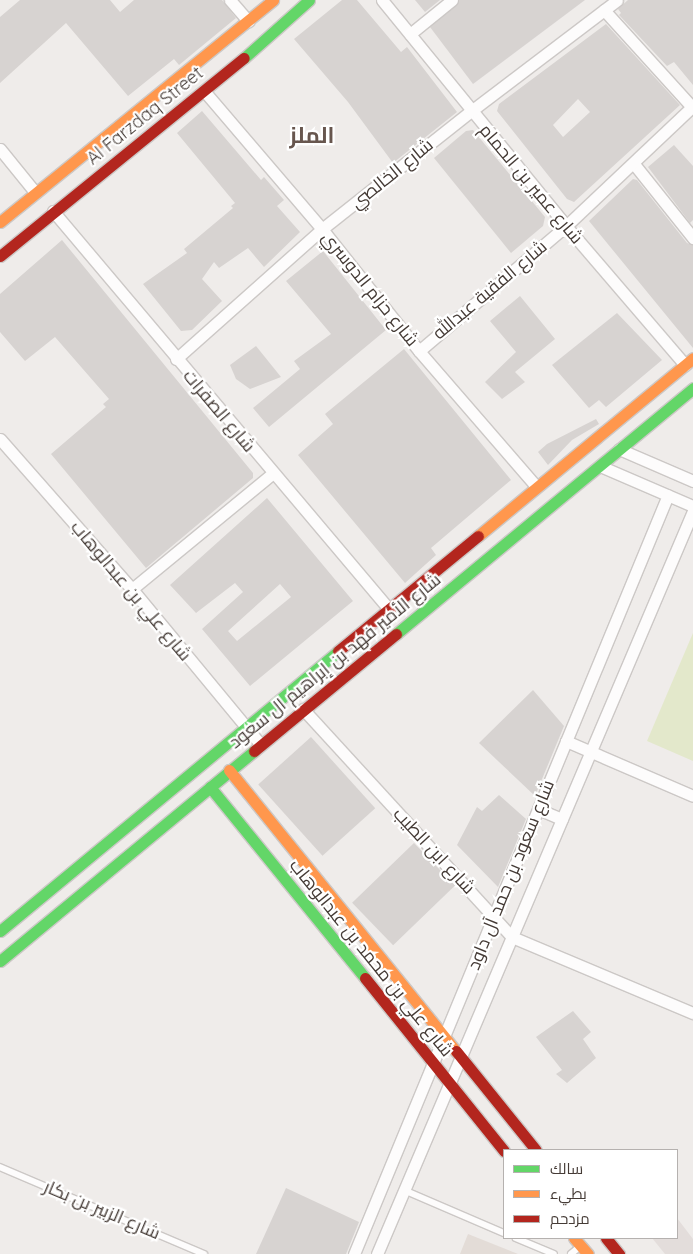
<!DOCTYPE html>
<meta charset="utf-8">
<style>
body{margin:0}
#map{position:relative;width:693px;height:1254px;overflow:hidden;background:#efecea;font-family:Quicksand,Cairo,sans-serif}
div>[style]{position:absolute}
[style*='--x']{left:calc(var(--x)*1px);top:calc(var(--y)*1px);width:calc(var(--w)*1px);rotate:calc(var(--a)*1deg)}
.residential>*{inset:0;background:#e3dcd7}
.industrial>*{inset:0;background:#e3dddb}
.green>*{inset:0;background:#e3e8cb}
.building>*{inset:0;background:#d7d3d1;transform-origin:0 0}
.roads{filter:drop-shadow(1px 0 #ccc8c6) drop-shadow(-1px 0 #ccc8c6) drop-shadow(0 1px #ccc8c6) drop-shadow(0 -1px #ccc8c6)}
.lane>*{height:5.5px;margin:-2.75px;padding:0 2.75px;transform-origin:2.75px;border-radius:2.75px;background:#fdfcfc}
.street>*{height:11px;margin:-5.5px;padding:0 5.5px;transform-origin:5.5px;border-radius:5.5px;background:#fdfcfc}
.fast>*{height:11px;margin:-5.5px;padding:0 5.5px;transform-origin:5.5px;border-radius:5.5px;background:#63d668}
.slow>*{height:11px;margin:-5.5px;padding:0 5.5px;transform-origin:5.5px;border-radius:5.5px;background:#ff974d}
.jam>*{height:11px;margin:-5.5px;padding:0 5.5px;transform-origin:5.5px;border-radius:5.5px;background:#b3261e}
span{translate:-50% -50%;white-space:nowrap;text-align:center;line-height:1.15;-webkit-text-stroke:4.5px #fff;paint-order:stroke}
.street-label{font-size:18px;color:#453b36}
.district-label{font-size:22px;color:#67564e;font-weight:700}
.legend{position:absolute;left:503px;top:1149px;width:175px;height:90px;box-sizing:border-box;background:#fff;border:1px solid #b5b1af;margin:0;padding:6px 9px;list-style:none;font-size:15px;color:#453b36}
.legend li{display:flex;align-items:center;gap:10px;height:25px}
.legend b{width:25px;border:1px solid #b5b1af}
</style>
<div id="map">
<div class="residential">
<i style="clip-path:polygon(468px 1234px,518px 1254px,460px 1254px)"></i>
</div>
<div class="industrial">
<i style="clip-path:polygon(677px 1218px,693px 1239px,693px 1254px,665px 1254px,652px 1238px,677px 1238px)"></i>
</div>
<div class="green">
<i style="clip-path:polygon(693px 633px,693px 761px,647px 741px)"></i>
</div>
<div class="building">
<i style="clip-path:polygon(20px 0,110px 0,120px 12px,134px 0,222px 0,236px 18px,179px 65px,174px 59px,128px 96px,66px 23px,0 83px,0 17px)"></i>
<i style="clip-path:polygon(342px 0,357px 0,401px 52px,407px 47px,457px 112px,393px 163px,348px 102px,294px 39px)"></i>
<i style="clip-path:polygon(415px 0,440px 0,425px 12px)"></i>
<i style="clip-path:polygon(459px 0,585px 0,473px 84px,430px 27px)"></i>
<i style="clip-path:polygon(628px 0,693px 0,693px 85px,674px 62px,667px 66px,619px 15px,621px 13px,618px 9px)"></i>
<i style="clip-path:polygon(evenodd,606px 24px,680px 105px,574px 202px,567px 199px,497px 111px,499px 104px,606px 24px,578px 99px,590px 112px,563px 137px,553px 125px,578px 99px)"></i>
<i style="clip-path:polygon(202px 111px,261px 180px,264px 177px,284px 200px,277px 206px,300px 232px,264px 267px,248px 248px,219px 268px,214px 262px,202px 279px,222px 301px,192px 330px,181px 331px,143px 284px,187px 253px,184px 249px,233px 208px,231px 206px,235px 203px,177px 133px)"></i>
<i style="clip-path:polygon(473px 130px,545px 217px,543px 226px,511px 253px,434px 158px,466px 131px)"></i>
<i style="clip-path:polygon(674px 145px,693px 166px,693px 220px,690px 223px,648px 167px)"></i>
<i style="clip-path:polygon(633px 179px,637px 180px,687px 243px,693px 245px,693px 348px,589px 221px)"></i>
<i style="clip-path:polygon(62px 240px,253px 473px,253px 478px,146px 568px,51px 454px,106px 407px,103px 404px,109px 399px,55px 337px,25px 361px,0 332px,0 294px)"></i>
<i style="clip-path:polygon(323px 251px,386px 330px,269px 427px,253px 408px,300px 369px,294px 361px,331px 334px,286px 281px)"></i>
<i style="clip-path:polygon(520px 296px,555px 339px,515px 372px,525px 382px,502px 399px,485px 382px,516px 352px,490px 321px)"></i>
<i style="clip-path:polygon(617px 313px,662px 360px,606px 407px,599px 400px,589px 408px,552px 365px)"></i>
<i style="clip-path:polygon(256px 346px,281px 377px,250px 389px,236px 379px,230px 365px)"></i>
<i style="clip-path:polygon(404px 349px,511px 480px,431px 548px,436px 555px,405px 583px,298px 455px,333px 424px,325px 414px)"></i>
<i style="clip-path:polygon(596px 419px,599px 424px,572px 440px,548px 465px,538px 452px,547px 444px)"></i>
<i style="clip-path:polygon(evenodd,267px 498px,353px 601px,250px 686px,202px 629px,243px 592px,235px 583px,196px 613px,170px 585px,267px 498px,280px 584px,291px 597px,237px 641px,228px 631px,280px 584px)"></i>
<i style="clip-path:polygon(533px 690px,564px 726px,535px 796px,479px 743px)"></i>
<i style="left:311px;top:737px;width:96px;height:71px;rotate:48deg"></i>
<i style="clip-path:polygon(499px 795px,526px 819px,498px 887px,457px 845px,477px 807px,482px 811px)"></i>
<i style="left:414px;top:843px;width:59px;height:86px;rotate:46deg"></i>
<i style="clip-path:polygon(573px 1011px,591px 1032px,583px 1039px,596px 1058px,567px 1083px,556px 1074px,562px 1070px,536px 1037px)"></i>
<i style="clip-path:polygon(286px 1188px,359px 1222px,346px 1254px,256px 1254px)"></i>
</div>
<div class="roads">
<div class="lane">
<i style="--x:0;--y:1167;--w:222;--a:23.1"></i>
<i style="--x:404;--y:1190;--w:109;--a:23.3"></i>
<i style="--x:516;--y:1238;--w:41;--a:22.8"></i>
<i style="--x:571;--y:1254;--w:13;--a:-39"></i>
</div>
<div class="street">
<i style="--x:230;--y:0;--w:28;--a:49"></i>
<i style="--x:382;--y:0;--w:291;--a:50.8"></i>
<i style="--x:566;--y:226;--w:183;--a:49.4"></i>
<i style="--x:604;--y:10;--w:132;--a:47.8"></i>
<i style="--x:410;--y:34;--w:54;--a:-39"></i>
<i style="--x:205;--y:92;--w:180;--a:49.5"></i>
<i style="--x:322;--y:229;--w:156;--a:51.5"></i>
<i style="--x:419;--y:351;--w:179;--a:49.1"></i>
<i style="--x:0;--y:149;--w:55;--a:50.9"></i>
<i style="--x:634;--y:164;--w:95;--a:51.4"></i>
<i style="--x:53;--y:211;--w:519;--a:49.84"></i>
<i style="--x:419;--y:351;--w:193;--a:-40.4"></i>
<i style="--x:566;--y:226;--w:175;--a:-43.4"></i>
<i style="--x:176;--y:359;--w:195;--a:-41.7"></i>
<i style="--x:322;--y:229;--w:190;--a:-38.4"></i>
<i style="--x:471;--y:111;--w:183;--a:-37.2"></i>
<i style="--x:0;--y:439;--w:200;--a:48.7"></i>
<i style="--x:132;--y:589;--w:202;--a:50.4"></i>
<i style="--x:619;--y:449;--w:81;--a:23.4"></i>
<i style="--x:600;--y:466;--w:101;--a:23.3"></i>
<i style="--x:132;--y:589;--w:181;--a:-39.4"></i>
<i style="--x:303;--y:709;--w:309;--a:47.5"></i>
<i style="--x:512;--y:937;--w:196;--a:22.8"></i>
<i style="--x:566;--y:741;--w:138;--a:23.4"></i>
<i style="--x:538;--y:809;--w:26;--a:23"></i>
<i style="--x:354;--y:1254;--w:821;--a:-67.53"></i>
<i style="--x:377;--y:1254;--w:807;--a:-66.96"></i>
</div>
<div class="fast">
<i style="--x:244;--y:58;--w:87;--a:-41.7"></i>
<i style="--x:396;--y:634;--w:386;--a:-39.6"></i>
<i style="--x:210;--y:787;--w:246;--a:50.9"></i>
<i style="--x:0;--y:931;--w:439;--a:-39.6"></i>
<i style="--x:0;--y:961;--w:330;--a:-39.6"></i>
</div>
<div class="slow">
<i style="--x:0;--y:222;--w:352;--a:-39.1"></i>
<i style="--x:478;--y:536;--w:279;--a:-39.6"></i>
<i style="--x:229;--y:770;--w:361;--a:51.1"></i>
<i style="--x:574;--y:1238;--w:21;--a:49"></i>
</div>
<div class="jam">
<i style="--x:0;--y:256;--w:314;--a:-39.1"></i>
<i style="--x:338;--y:651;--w:181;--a:-39.4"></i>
<i style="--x:254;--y:751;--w:184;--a:-39.5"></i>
<i style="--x:365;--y:978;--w:222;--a:51.2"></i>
<i style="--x:456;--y:1051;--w:127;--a:51.1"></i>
<i style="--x:606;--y:1238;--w:21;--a:51"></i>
</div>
</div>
<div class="street-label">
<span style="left:145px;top:116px;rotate:-39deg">Al Farzdaq Street</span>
<span style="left:392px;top:174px;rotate:-39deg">شارع الخالصي</span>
<span style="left:531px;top:184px;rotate:50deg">شارع عمير بن الحمام</span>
<span style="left:370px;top:289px;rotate:51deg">شارع حزام الدوسري</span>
<span style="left:490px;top:290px;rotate:-40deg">شارع الفقية عبدالله</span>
<span style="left:219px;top:411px;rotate:50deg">شارع الصفرات</span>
<span style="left:131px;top:591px;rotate:50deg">شارع علي بن عبدالوهاب</span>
<span style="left:335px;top:661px;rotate:-39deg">شارع الأمير فهد بن إبراهيم ال سعود</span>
<span style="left:434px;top:851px;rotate:47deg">شارع ابن الطيب</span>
<span style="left:511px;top:875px;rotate:-68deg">شارع سعود بن حمد آل داود</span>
<span style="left:371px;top:958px;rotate:51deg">شارع علي بن محمد بن عبدالوهاب</span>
<span style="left:102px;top:1210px;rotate:23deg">شارع الزبير بن بكار</span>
</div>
<div class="district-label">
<span style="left:312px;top:136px">الملز</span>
</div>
<ul class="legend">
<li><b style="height:6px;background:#63d668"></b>سالك</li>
<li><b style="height:6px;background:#ff974d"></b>بطيء</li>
<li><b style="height:6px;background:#b3261e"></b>مزدحم</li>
</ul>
</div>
